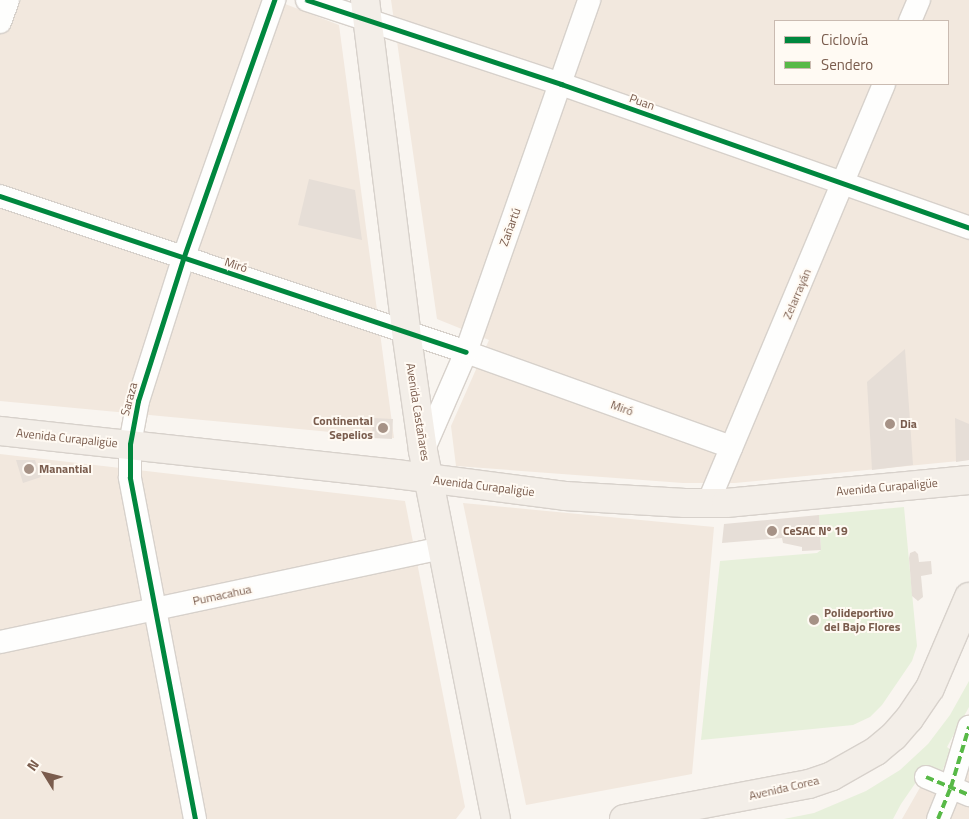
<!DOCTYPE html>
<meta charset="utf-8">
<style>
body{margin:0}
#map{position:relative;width:969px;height:819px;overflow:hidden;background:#f9f5f0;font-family:"Titillium Web",sans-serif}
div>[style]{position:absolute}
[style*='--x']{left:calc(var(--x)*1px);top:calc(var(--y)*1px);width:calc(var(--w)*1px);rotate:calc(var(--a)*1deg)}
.residential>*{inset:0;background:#f2e8de}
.green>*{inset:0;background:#e7f0db}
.building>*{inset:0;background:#e6ded7;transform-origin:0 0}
.roads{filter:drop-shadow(1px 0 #d7d1cb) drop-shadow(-1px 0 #d7d1cb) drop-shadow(0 1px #d7d1cb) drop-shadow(0 -1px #d7d1cb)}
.minor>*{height:22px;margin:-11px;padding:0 11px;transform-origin:11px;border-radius:11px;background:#fefefd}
.major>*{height:28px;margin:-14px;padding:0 14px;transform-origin:14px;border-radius:14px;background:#f3eee8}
.quiet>*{height:4px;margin-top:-2px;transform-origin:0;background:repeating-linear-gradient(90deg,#58b947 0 8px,transparent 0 12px)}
.cycleway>*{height:5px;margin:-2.5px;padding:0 2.5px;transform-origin:2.5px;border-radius:2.5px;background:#00873e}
.dots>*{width:14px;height:14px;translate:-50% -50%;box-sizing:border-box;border:2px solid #fffaf3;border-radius:50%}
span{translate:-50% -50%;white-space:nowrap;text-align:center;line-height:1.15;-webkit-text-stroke:4px #fffaf3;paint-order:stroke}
.street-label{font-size:12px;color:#7a5c4d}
.poi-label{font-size:12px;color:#7a5c4d;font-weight:700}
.right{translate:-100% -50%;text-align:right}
.left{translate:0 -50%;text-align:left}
.legend{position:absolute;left:774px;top:20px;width:175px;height:65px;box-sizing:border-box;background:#fffaf3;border:1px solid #cabbb1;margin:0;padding:6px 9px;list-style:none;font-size:15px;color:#7a5c4d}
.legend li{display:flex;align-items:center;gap:10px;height:25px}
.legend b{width:25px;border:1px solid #cabbb1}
.north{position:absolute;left:20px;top:749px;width:50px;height:50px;-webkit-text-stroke:4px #fffaf3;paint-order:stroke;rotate:306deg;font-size:14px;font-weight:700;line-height:20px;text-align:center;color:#7a5c4d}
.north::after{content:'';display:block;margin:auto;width:18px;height:22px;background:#7a5c4d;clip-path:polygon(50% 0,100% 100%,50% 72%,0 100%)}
</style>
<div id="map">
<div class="residential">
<i style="clip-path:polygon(0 0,275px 0,339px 25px,394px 438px,0 401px)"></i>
<i style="clip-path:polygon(evenodd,391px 0,969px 0,969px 460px,735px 483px,683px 483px,456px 466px,451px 426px,489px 340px,437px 319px,391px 0,775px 21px,948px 21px,948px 84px,775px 84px,775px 21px)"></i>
<i style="clip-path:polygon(0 454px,405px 501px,465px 807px,456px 819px,0 819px)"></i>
<i style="clip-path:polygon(463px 503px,714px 527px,692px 774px,526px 805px)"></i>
<i style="clip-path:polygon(969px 741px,969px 819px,902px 819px,926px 777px,950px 787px)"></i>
</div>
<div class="green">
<i style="clip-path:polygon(904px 507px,917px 646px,912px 661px,882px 705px,870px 717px,853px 725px,701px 740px,720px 561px,817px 553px,821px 550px,819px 515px)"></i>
<i style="clip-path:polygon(969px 681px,969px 707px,947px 747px,951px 750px,939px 779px,923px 772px,901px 804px,893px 819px,784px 819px,814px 813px,866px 791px,900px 770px,928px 744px,950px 715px)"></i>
</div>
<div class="building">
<i style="clip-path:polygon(309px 179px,355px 190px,362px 240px,298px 225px)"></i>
<i style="clip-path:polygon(905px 349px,913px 465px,872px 470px,867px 382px)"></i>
<i style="left:373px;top:418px;width:20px;height:20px;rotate:3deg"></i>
<i style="clip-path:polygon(955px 418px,969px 424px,969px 460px,956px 462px)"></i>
<i style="clip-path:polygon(16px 460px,35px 460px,41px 477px,23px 483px)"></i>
<i style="clip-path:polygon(819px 515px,821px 550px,802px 551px,802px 547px,783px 543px,782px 538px,722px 543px,724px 524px)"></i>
<i style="clip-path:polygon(915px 551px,918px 554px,919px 562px,931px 561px,932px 574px,921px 576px,923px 597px,918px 601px,912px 596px,909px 558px,910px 553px)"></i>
</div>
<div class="roads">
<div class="minor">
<i style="--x:307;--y:0;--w:268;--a:18.3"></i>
<i style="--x:561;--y:84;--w:433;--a:19.4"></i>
<i style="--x:910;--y:21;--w:23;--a:-67"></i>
<i style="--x:0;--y:22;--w:23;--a:-70"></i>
<i style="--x:0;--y:196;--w:491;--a:18.5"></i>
<i style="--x:466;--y:352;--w:282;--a:19.7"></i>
<i style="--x:423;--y:451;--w:108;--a:-66.5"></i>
<i style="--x:466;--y:352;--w:373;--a:-70.7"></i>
<i style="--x:708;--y:503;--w:454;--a:-67.2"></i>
<i style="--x:0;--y:642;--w:454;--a:-12"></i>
<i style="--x:926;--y:777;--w:47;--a:22.7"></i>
<i style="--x:195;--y:819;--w:348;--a:-100.8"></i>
<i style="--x:130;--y:477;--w:33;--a:-90"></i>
<i style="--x:130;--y:444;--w:44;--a:-79.5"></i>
<i style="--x:138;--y:401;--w:149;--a:-72.4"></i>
<i style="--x:183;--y:259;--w:275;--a:-70.6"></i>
<i style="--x:938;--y:819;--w:35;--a:-68"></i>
<i style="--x:951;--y:787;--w:63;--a:-73.3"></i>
</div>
<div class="major">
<i style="--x:365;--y:0;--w:334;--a:82.9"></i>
<i style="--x:406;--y:331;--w:121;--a:81.9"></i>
<i style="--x:423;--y:451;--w:375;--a:78.8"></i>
<i style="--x:0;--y:431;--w:398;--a:6.2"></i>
<i style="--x:396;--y:474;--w:170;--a:7.4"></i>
<i style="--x:565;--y:496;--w:120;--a:3.3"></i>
<i style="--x:685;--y:503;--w:41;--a:0"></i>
<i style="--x:726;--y:503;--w:244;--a:-5.4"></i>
<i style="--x:624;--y:819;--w:188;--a:-10.7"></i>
<i style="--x:809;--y:784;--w:24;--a:-19"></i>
<i style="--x:832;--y:776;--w:51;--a:-29.6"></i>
<i style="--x:876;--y:751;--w:23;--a:-40"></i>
<i style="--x:894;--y:736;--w:23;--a:-49"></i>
<i style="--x:909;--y:719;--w:37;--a:-56"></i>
<i style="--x:930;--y:688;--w:99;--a:-66.8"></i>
</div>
</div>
<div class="quiet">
<i style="--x:926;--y:777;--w:47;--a:22.7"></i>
<i style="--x:938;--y:819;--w:35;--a:-68"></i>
<i style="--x:951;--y:787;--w:63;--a:-73.3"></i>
</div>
<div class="cycleway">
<i style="--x:307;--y:0;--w:268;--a:18.3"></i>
<i style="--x:561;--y:84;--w:433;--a:19.4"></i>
<i style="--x:0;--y:196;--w:491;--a:18.5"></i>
<i style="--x:195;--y:819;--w:348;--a:-100.8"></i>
<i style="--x:130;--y:477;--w:33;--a:-90"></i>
<i style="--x:130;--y:444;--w:44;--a:-79.5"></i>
<i style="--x:138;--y:401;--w:149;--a:-72.4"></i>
<i style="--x:183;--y:259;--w:275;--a:-70.6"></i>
</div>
<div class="dots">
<i style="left:890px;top:424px;background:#a69286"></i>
<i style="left:383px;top:428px;background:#a69286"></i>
<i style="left:29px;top:469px;background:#a69286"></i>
<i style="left:772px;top:531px;background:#a69286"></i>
<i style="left:814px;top:620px;background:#a69286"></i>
</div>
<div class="street-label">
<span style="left:642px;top:102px;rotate:20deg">Puan</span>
<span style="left:510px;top:227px;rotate:-70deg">Zañartú</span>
<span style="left:236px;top:265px;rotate:18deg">Miró</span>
<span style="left:797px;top:294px;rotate:-67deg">Zelarrayán</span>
<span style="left:129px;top:399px;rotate:-75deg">Saraza</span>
<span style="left:622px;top:408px;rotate:20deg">Miró</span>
<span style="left:418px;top:412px;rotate:81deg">Avenida Castañares</span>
<span style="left:67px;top:438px;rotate:6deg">Avenida Curapaligüe</span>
<span style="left:484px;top:486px;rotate:7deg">Avenida Curapaligüe</span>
<span style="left:887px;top:487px;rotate:-5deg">Avenida Curapaligüe</span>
<span style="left:222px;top:595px;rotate:-12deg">Pumacahua</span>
<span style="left:784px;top:788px;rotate:-13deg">Avenida Corea</span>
</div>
<div class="poi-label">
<span class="right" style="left:373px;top:428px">Continental<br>Sepelios</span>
<span class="left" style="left:900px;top:424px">Dia</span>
<span class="left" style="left:39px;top:469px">Manantial</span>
<span class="left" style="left:783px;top:531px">CeSAC Nº 19</span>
<span class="left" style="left:824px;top:620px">Polideportivo<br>del Bajo Flores</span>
</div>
<ul class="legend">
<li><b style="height:6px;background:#00873e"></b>Ciclovía</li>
<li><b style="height:6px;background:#58b947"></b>Sendero</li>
</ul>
<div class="north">N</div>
</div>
